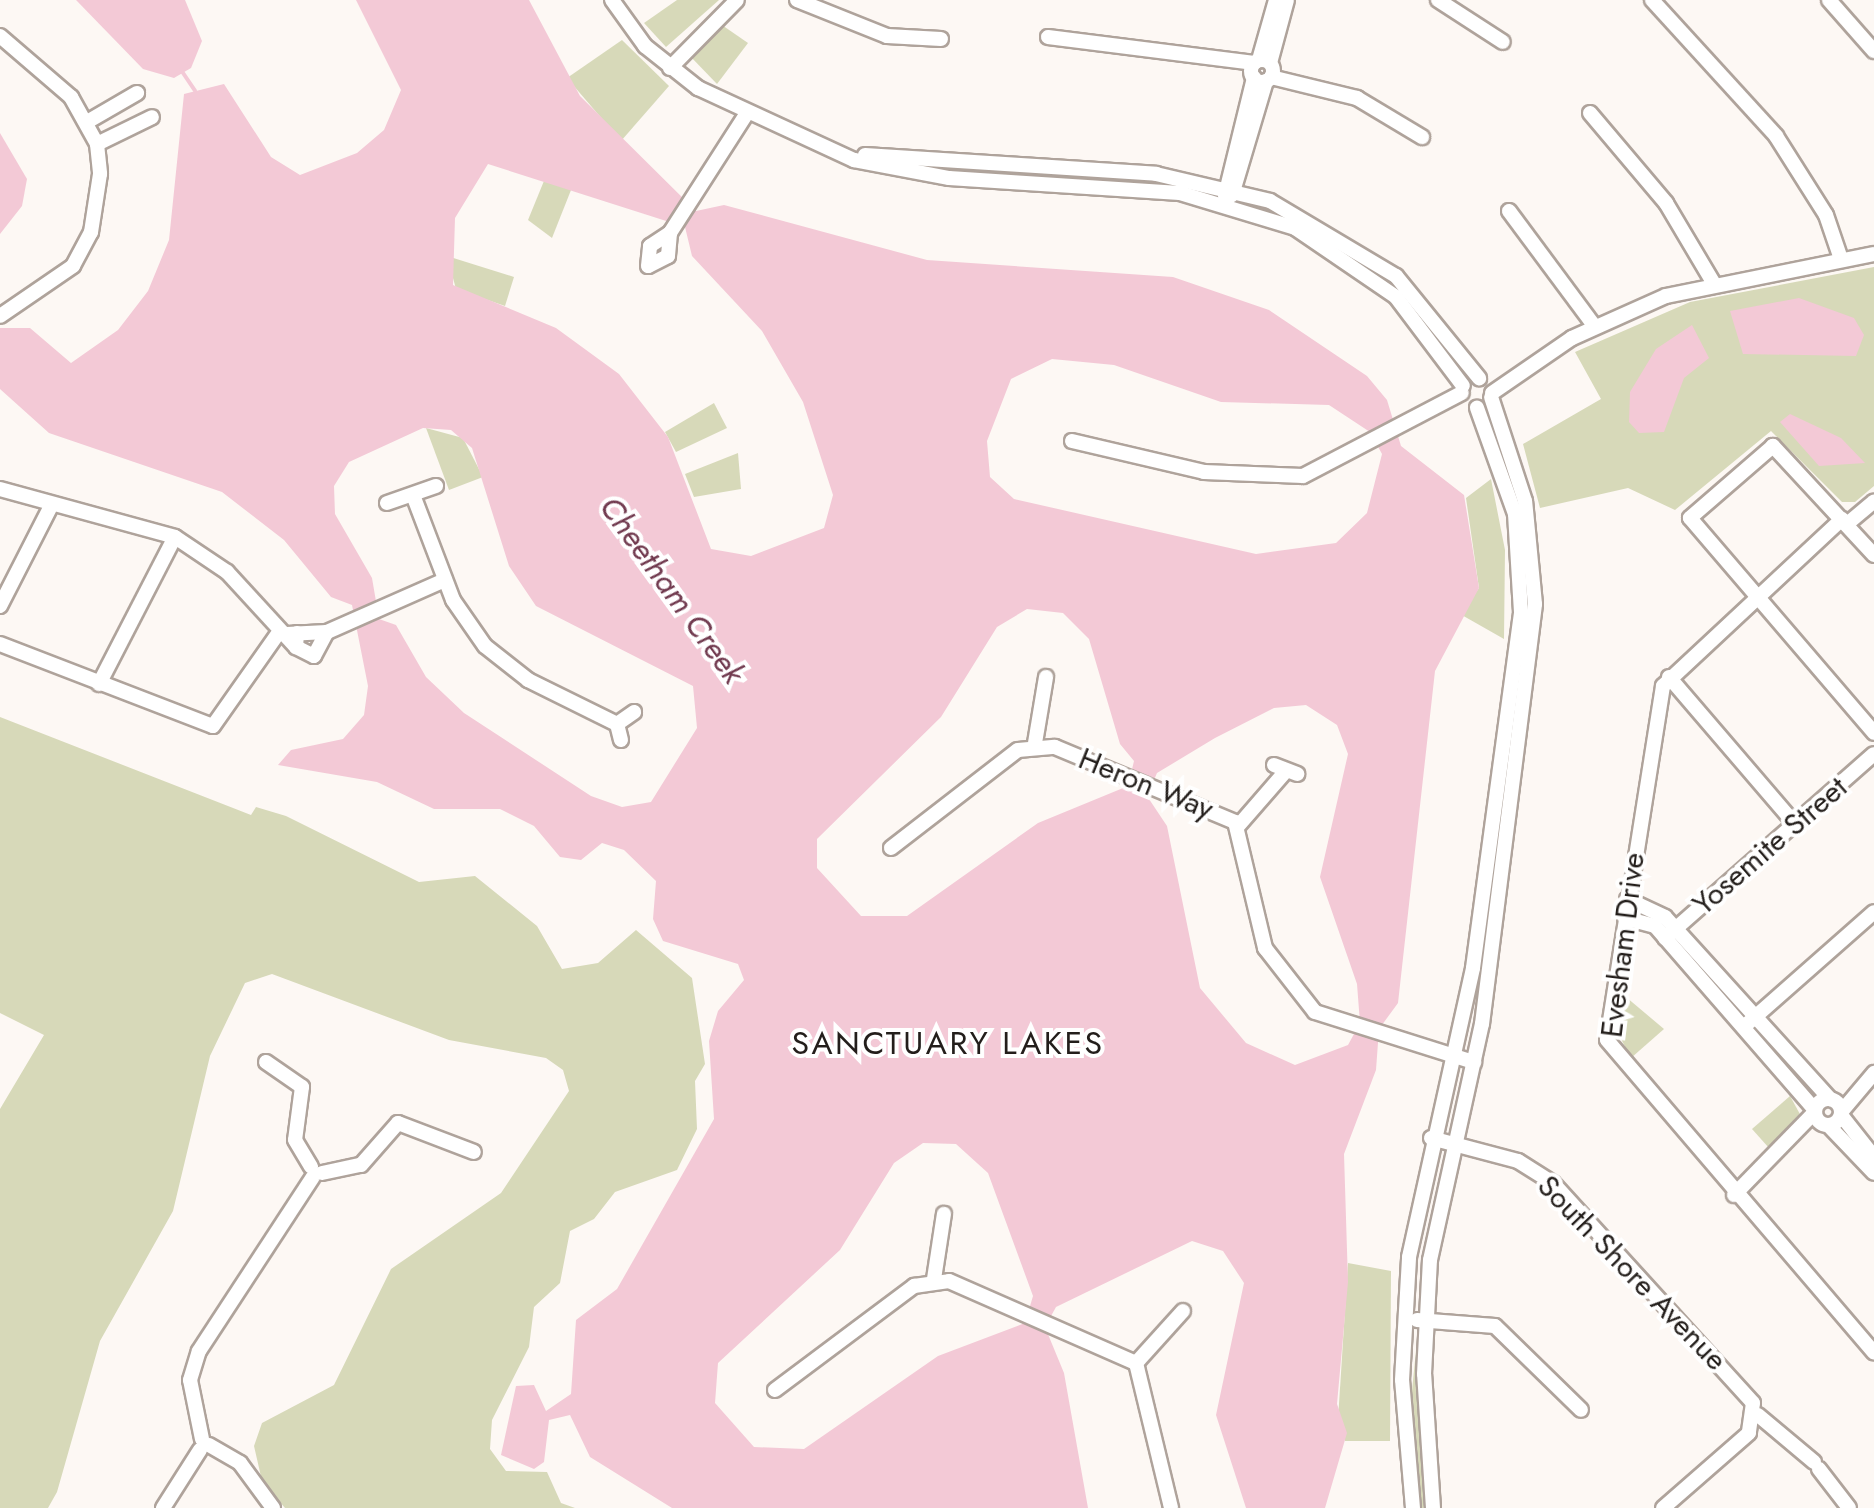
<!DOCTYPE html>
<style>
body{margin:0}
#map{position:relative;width:1874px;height:1508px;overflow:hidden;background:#fdf8f4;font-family:Jost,sans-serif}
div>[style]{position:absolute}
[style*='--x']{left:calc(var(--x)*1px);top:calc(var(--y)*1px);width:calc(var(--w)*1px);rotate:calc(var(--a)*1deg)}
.green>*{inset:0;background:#d7d9b9}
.water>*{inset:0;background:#f3c9d6}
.stream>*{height:4px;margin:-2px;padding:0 2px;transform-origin:2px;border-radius:2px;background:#f3c9d6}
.roads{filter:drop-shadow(2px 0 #afa39b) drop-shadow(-2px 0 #afa39b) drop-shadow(0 2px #afa39b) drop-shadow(0 -2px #afa39b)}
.minor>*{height:14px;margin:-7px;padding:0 7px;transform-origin:7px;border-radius:7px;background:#fff}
.minor>.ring{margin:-7px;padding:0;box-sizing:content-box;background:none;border:14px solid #fff;border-radius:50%}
span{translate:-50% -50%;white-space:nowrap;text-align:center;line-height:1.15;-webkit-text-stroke:8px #fff;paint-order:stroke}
.street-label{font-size:30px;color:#231e1b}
.water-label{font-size:32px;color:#713a4f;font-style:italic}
.neighbourhood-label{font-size:32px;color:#231e1b;letter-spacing:2.5px}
</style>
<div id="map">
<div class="green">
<i style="clip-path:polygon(677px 0,719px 0,666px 47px,644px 23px)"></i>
<i style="clip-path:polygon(719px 23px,748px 43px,717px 84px,689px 55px)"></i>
<i style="clip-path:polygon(622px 40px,669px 86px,621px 141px,567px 78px)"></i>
<i style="clip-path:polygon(546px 176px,573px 185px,552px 238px,528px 220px)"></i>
<i style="clip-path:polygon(447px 256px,514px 277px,505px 306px,456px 289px)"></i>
<i style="clip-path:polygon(1874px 267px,1874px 486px,1855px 502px,1842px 502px,1771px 431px,1675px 510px,1628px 488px,1540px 508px,1523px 444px,1601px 399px,1575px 352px,1690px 302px)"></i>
<i style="clip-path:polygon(714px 403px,727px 428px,676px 452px,665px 432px)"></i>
<i style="clip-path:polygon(426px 428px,463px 438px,483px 477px,449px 490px)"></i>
<i style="clip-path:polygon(738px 453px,741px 489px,694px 497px,685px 474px)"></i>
<i style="clip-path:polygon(1491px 479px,1505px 550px,1504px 639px,1460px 614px,1479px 588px,1466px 498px)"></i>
<i style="clip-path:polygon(0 717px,251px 815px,256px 807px,286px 816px,419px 882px,475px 876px,537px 926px,562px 969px,598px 963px,636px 930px,692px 978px,705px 1064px,695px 1081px,697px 1129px,677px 1170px,615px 1192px,594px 1219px,570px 1231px,560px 1283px,534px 1307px,529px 1347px,492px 1420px,490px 1449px,506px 1471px,547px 1472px,561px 1503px,575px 1508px,285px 1508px,262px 1481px,254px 1446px,262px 1423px,334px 1385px,391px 1269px,501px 1193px,569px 1091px,563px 1070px,546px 1058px,449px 1040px,272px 974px,245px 983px,210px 1056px,173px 1211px,100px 1341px,57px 1492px,48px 1508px,0 1508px,0 1109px,44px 1035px,0 1013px)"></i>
<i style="clip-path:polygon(1626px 997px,1664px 1029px,1631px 1058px,1619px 1035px)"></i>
<i style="clip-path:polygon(1790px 1096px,1801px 1116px,1769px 1148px,1752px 1129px)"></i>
<i style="clip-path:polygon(1348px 1263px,1391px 1271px,1390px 1441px,1345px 1441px,1338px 1420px)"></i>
<i style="clip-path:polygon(1418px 1330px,1420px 1331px,1428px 1508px,1419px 1508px,1409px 1421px)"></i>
</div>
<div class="water">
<i style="clip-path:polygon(76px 0,185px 0,202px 41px,191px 68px,174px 78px,143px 69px)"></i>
<i style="clip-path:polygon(evenodd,356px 0,529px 0,580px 96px,696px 211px,724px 205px,927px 260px,1173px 277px,1269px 310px,1367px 376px,1387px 400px,1401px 446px,1464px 495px,1479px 588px,1435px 671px,1398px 1003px,1379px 1029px,1376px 1070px,1344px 1154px,1348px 1282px,1337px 1404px,1347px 1433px,1325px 1508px,1246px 1508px,1216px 1415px,1244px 1283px,1223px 1251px,1192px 1241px,1056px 1307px,1045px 1327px,1064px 1373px,1088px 1508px,672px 1508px,590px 1457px,570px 1415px,549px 1420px,544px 1462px,534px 1469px,501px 1455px,516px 1386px,534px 1385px,546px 1411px,571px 1394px,576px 1320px,617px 1289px,714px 1119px,709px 1041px,718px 1011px,744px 980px,738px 964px,663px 941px,653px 919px,656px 881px,624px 850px,602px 843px,581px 860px,560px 857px,534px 826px,500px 809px,434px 809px,377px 782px,278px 765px,291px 750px,343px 739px,364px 715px,368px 686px,352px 605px,331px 597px,284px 540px,222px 492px,49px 433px,0 389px,0 328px,30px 328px,71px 363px,118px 330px,148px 291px,169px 240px,184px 94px,224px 84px,271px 157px,300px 175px,357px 153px,384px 130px,401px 90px,356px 0,488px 164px,685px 227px,692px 256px,762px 331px,803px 402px,833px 495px,824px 528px,751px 556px,711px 549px,668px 437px,619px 374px,556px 328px,453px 285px,455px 218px,488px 164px,356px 0,1052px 359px,1114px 365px,1221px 402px,1329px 405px,1370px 432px,1382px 454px,1367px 513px,1336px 543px,1256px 554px,1014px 499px,990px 477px,987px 441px,1011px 379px,1052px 359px,356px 0,423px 428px,451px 430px,472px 448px,509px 566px,536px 606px,693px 686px,697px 728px,651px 802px,622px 807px,591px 796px,464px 713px,426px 677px,396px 625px,379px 619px,372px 578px,335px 514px,334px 486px,349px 462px,423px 428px,356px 0,1027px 609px,1063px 613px,1089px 639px,1120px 744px,1134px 761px,1128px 786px,1038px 823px,907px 916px,861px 916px,817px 868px,817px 839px,941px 717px,997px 627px,1027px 609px,356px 0,1306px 705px,1337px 725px,1348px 754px,1320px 877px,1357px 984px,1360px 1023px,1348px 1045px,1295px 1065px,1246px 1043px,1200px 988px,1167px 826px,1147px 796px,1157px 773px,1215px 738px,1274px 708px,1306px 705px,356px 0,923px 1143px,956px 1144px,988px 1173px,1033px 1296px,1025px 1323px,938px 1356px,804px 1449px,754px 1447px,715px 1403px,718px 1363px,840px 1250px,894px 1163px,923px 1143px)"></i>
<i style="clip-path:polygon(0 133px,27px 179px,22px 206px,0 234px)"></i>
<i style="clip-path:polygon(1799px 298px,1854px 318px,1864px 335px,1856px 356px,1743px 354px,1730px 311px)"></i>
<i style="clip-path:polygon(1692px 325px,1709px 358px,1684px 378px,1664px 432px,1639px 433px,1629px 422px,1630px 392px,1656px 349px)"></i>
<i style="clip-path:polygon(1790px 414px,1841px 438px,1865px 463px,1819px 466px,1780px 422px)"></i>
</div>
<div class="stream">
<i style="--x:181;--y:70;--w:25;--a:56"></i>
</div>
<div class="roads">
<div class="minor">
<i style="--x:612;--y:0;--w:57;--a:54.3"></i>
<i style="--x:645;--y:46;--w:68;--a:38.4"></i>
<i style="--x:698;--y:88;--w:172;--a:24.8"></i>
<i style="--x:854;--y:160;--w:97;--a:10.7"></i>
<i style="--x:949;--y:178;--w:231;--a:3.7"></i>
<i style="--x:1180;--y:193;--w:120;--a:16.9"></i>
<i style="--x:1295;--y:228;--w:122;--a:34.3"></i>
<i style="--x:1396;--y:297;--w:111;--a:53"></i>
<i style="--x:797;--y:0;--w:97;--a:21.8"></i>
<i style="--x:887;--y:36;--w:54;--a:3.2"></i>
<i style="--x:1438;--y:0;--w:77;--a:32.9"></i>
<i style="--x:1652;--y:0;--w:184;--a:47.6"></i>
<i style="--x:1776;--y:136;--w:93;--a:57.7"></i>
<i style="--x:1826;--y:215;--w:46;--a:71.2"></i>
<i style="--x:1829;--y:0;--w:68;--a:48.6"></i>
<i style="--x:0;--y:36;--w:94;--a:40.7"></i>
<i style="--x:71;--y:97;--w:54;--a:61"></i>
<i style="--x:97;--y:144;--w:30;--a:84"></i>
<i style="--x:100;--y:174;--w:59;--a:98.8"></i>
<i style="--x:91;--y:232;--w:38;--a:118"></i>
<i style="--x:73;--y:266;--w:88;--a:145.6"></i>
<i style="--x:1048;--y:37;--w:208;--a:7.2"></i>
<i style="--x:1259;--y:60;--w:62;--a:-74.2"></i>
<i class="ring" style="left:1251px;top:60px;width:8px;height:8px"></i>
<i style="--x:1270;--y:63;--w:65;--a:-74.9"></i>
<i style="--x:670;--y:68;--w:95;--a:-45.4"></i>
<i style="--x:1271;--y:77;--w:89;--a:13.7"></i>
<i style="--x:1357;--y:98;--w:76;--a:31"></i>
<i style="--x:1590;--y:113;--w:118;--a:49.8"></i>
<i style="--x:1666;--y:203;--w:92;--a:59.3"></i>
<i style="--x:87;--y:122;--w:58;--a:-30.1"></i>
<i style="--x:97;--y:144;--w:61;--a:-26.1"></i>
<i style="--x:865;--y:155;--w:292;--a:3.7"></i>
<i style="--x:1156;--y:174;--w:117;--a:13.3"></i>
<i style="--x:1270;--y:201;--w:147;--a:30.8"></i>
<i style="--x:1396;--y:276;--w:132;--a:50.9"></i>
<i style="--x:1232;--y:195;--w:119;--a:-73.4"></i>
<i style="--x:1225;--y:196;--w:122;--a:-76.2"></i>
<i style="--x:1509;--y:211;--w:144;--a:53.4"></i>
<i style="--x:670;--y:233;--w:23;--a:95"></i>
<i style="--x:668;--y:256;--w:22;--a:153"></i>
<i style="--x:648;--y:266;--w:20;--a:-84"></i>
<i style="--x:650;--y:246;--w:24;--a:-33"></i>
<i style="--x:670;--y:233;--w:139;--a:-57.3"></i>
<i style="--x:1492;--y:393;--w:97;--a:-34.5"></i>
<i style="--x:1572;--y:338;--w:103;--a:-24.1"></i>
<i style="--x:1666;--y:296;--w:212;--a:-11.4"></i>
<i style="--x:1072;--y:441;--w:136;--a:13.2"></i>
<i style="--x:1204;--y:472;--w:99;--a:2.3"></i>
<i style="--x:1303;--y:476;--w:179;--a:-27.6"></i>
<i style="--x:0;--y:489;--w:181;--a:15.3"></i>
<i style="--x:175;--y:537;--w:63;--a:33.9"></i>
<i style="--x:227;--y:572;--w:102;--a:47.4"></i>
<i style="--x:413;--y:495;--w:112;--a:69.1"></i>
<i style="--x:453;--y:600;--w:56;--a:55.2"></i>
<i style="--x:485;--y:646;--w:55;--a:38.3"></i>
<i style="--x:528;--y:680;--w:99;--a:26.3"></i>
<i style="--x:387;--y:503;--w:52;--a:-19.1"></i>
<i style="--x:1842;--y:519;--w:245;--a:137"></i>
<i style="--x:1663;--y:686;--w:358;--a:99"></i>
<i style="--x:1607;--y:1040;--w:411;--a:49.5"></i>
<i style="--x:1847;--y:524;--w:35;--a:-40"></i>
<i style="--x:1874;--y:555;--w:149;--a:-132.8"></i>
<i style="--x:1773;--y:446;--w:110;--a:139.1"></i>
<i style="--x:1690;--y:518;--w:283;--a:49.4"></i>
<i style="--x:0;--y:606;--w:112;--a:-63"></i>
<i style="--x:327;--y:632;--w:129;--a:-23.8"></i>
<i style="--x:297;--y:633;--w:14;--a:94"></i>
<i style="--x:296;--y:647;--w:20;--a:27"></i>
<i style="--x:314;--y:656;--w:27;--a:-62"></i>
<i style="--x:287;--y:634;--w:40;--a:-2.9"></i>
<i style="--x:0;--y:644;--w:228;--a:21.1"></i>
<i style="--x:213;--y:726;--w:111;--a:-54.9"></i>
<i style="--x:1669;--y:677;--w:194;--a:49.4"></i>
<i style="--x:99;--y:684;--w:165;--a:-62.7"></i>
<i style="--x:621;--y:740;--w:16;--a:-104"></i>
<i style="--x:617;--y:724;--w:21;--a:-35"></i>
<i style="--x:1035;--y:743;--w:67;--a:-80.5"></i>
<i style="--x:1274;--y:765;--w:25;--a:21"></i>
<i style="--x:1239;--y:825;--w:70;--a:-49"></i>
<i style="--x:891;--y:848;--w:160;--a:-37.7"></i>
<i style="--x:1018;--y:750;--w:37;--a:-5"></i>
<i style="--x:1055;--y:747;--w:195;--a:22.6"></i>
<i style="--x:1235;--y:822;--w:130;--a:76.6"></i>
<i style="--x:1265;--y:948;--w:81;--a:52"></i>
<i style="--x:1315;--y:1012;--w:167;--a:17.5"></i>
<i style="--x:1627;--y:899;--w:42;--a:25.3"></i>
<i style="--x:1665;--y:917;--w:246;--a:47.8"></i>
<i style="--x:1625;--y:918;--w:31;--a:15"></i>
<i style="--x:1655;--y:926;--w:244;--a:49"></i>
<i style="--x:1665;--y:938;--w:278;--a:-41.4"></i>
<i style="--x:1747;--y:1024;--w:169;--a:-41.4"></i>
<i style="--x:266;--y:1062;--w:44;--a:34.8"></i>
<i style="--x:302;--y:1087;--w:53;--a:97.5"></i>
<i style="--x:295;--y:1140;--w:31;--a:59"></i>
<i class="ring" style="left:1815px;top:1099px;width:12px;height:12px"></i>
<i style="--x:1842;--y:1111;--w:50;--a:-49.9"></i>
<i style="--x:1841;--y:1115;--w:53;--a:51.8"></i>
<i style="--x:1828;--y:1125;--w:66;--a:46.2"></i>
<i style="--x:1431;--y:1138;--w:90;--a:14.8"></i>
<i style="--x:1518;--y:1161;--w:41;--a:32.2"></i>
<i style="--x:1553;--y:1183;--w:297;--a:47.7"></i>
<i style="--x:1753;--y:1403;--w:30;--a:98"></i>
<i style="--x:1749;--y:1433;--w:114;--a:138.9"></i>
<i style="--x:322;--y:1173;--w:40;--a:-12"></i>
<i style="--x:361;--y:1165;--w:56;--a:-48.6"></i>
<i style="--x:398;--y:1123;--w:81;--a:20.9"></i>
<i style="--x:1734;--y:1195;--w:116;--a:-45.7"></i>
<i style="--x:934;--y:1279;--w:66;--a:-81.3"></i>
<i style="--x:1417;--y:1320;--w:78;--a:4.4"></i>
<i style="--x:1495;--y:1326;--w:120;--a:44.3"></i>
<i style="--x:1136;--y:1363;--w:70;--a:-47.9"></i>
<i style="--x:775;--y:1390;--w:174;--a:-36.8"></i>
<i style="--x:914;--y:1286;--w:35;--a:-8"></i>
<i style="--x:949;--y:1281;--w:204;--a:23.7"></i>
<i style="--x:1136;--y:1363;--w:149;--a:76.4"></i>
<i style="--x:1758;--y:1415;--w:73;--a:40"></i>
<i style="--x:202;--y:1439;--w:60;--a:-101.5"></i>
<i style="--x:190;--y:1380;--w:30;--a:-73"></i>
<i style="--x:199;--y:1351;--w:208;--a:-56.8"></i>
<i style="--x:209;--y:1445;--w:36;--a:30"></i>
<i style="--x:240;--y:1463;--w:56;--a:53.7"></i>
<i style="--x:1819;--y:1469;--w:49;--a:52.4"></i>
<i style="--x:163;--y:1508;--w:69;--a:-57.5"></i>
<i style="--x:1413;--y:1508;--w:128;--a:-94.9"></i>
<i style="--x:1402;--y:1380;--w:123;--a:-86.7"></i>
<i style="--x:1409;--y:1257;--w:296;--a:-77.5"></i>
<i style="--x:1473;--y:968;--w:359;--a:-82.3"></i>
<i style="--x:1521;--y:612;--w:98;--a:-93.5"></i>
<i style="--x:1515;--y:514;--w:113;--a:-109.7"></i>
<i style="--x:1433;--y:1508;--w:134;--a:-93.8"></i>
<i style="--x:1424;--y:1374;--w:114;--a:-87"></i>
<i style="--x:1430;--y:1260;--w:242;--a:-77.6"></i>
<i style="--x:1482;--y:1024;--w:423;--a:-82.8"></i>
<i style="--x:1535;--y:604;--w:103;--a:-95.5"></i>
<i style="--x:1525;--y:501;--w:109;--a:-108.1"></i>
</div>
</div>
<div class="street-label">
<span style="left:1146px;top:784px;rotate:22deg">Heron Way</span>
<span style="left:1770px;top:846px;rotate:-41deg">Yosemite Street</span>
<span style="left:1623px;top:945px;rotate:-83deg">Evesham Drive</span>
<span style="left:1632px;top:1273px;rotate:46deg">South Shore Avenue</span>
</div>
<div class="water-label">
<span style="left:672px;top:590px;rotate:54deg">Cheetham Creek</span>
</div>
<div class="neighbourhood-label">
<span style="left:948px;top:1043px">SANCTUARY LAKES</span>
</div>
</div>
